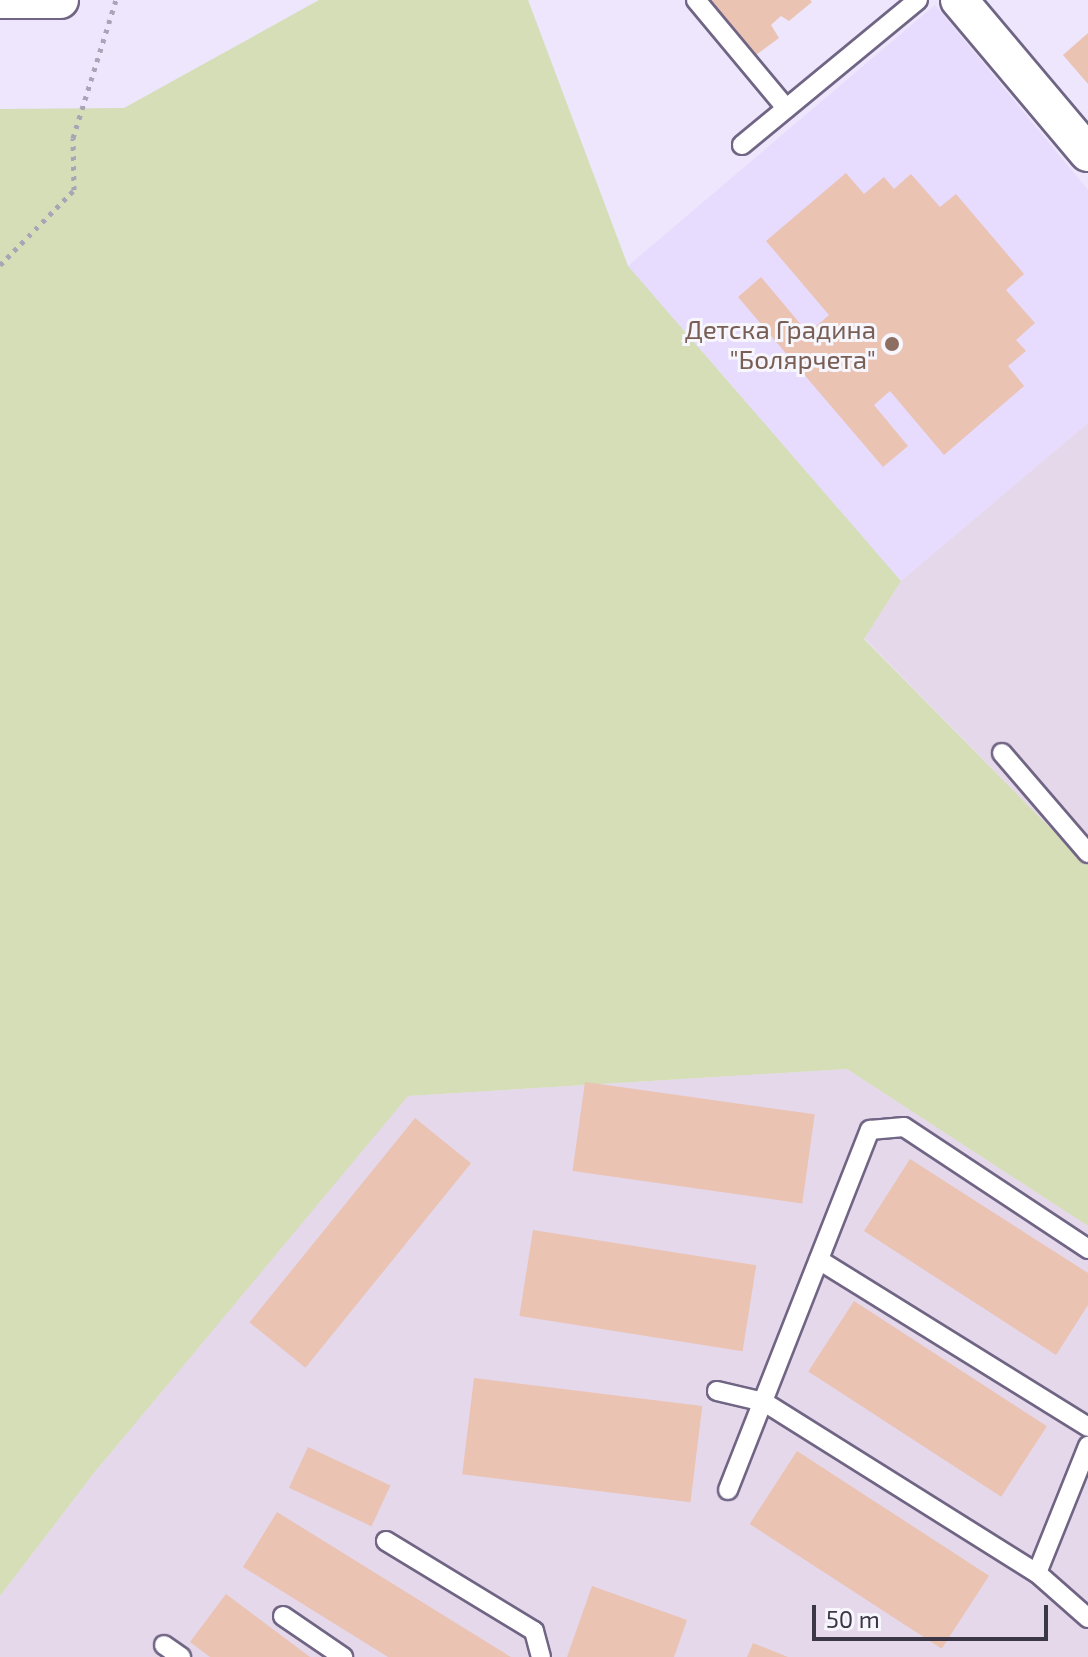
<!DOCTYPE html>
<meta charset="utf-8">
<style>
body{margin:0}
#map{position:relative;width:1088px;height:1657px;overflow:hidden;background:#ede6fc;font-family:"Exo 2",sans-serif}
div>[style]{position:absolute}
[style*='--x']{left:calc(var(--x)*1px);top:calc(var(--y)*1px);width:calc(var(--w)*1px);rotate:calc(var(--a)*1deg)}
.built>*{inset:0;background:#e7dbfe}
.industrial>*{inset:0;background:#e5d8eb}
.green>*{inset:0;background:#d5deb7}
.building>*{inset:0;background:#eac3b3;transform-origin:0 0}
.path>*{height:5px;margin-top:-2.5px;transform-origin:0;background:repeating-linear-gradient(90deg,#aaa4b7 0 4px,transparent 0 10px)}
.roads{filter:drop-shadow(2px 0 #706584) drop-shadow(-2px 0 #706584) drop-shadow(0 2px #706584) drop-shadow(0 -2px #706584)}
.service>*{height:18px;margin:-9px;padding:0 9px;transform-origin:9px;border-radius:9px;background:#fff}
.minor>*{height:36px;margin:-18px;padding:0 18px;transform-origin:18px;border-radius:18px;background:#fff}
.dots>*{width:22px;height:22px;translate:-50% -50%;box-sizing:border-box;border:4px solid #f8f6fd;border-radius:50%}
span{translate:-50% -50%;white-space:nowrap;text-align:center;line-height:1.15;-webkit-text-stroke:6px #f8f6fd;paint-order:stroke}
.education-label{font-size:26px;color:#785e54}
.right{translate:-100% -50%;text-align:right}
.scale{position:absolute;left:812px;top:1605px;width:236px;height:36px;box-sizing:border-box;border:4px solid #3c3746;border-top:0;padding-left:10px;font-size:24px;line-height:28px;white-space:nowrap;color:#3c3746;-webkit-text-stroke:6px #f8f6fd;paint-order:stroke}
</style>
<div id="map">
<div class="built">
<i style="clip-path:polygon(935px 5px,1088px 190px,1088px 423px,901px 581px,628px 266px)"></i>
</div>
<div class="industrial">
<i style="clip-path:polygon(1088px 423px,1088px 866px,864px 638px,901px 581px)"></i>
<i style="clip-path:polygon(847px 1069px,1088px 1226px,1088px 1657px,0 1657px,0 1596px,94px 1473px,407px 1096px)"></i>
</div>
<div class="green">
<i style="clip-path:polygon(319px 0,528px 0,628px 266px,901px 581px,864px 639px,1088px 866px,1088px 1226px,847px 1069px,408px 1096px,94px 1473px,0 1596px,0 109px,124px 108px)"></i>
</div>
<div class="building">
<i style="clip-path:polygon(710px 0,810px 0,812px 2px,789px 21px,781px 16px,771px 25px,779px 38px,756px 55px)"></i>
<i style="clip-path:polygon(1088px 33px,1088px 84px,1063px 55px)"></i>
<i style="clip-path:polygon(846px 173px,864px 194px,884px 177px,894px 189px,911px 174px,940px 207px,956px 194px,1024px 274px,1006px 290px,1035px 323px,1016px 340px,1026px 351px,1008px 366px,1024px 386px,944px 455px,890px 391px,874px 405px,908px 446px,883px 467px,738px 297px,761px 277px,808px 333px,829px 315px,766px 241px)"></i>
<i style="left:585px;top:1082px;width:232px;height:90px;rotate:8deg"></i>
<i style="left:415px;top:1118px;width:72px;height:263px;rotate:39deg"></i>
<i style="clip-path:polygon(910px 1159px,1088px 1273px,1088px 1305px,1056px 1355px,864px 1231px)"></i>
<i style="left:533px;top:1230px;width:226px;height:87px;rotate:9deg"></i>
<i style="left:854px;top:1301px;width:230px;height:84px;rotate:33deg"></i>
<i style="left:474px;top:1378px;width:230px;height:97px;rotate:7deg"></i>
<i style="left:308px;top:1447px;width:91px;height:45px;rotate:25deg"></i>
<i style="left:797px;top:1451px;width:229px;height:87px;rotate:33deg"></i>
<i style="clip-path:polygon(277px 1512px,511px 1657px,388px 1657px,243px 1567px)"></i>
<i style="clip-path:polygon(592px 1586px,687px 1620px,674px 1657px,567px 1657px)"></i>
<i style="clip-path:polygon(226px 1594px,310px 1657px,210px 1657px,190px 1642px)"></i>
<i style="clip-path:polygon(753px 1643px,788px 1657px,747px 1657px)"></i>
</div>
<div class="path">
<i style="--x:0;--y:265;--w:105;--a:-45.4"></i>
<i style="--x:74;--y:190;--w:52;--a:-91.1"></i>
<i style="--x:73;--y:138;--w:145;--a:-72.7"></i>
</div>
<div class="roads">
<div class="service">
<i style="--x:696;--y:0;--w:141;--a:50.2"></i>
<i style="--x:742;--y:145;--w:228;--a:-39.5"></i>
<i style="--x:1002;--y:753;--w:132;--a:49.3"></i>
<i style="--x:819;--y:1260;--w:317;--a:31.8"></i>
<i style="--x:717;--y:1391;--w:48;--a:13.2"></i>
<i style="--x:764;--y:1402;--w:322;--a:32.1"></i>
<i style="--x:1037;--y:1573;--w:68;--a:41.4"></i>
<i style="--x:728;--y:1490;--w:387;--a:-68.5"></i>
<i style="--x:870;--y:1130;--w:34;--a:-5"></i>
<i style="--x:904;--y:1127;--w:221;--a:33.5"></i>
<i style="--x:386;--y:1541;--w:173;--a:31.3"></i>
<i style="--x:534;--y:1631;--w:27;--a:75"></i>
<i style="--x:1037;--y:1573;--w:137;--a:-68.1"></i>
<i style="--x:283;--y:1616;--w:73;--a:34.3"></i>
<i style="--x:164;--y:1645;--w:21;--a:35"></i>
</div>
<div class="minor">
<i style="--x:1;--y:0;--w:59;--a:0"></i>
<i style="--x:959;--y:0;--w:200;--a:49.9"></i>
</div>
</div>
<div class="dots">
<i style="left:892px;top:344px;background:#8d6e63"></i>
</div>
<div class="education-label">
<span class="right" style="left:876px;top:344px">Детска Градина<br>"Болярчета"</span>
</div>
<div class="scale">50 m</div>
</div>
